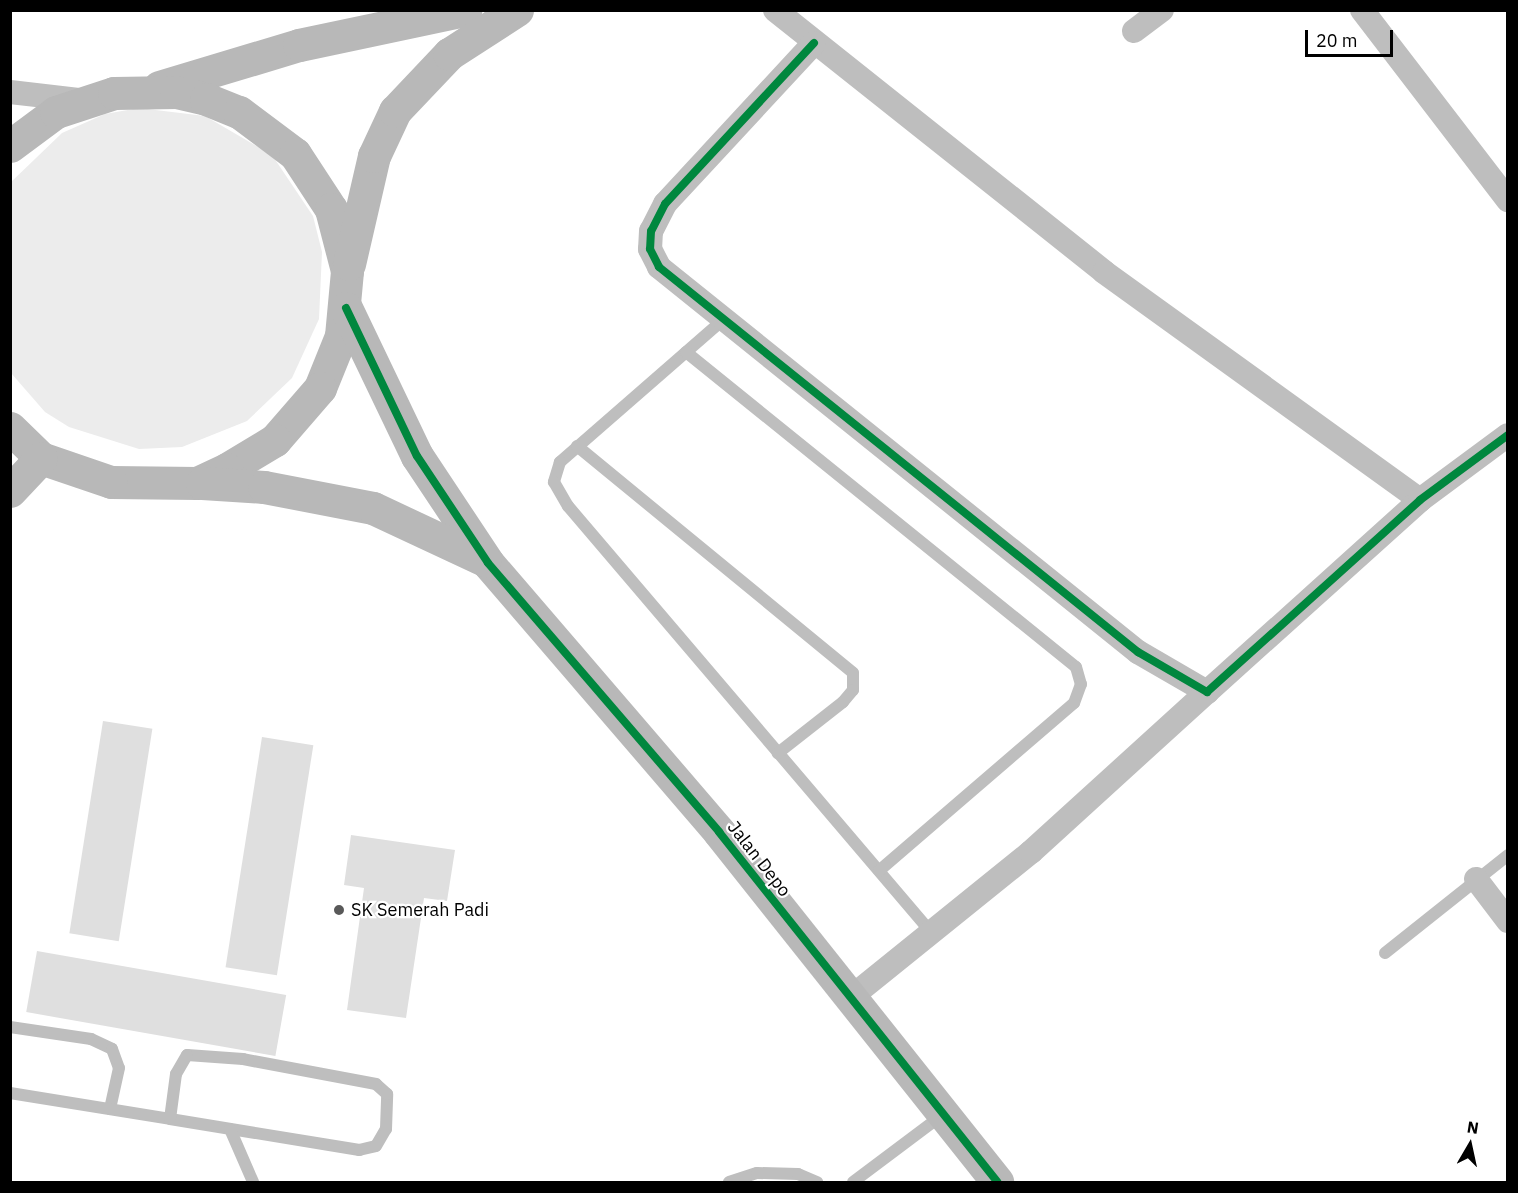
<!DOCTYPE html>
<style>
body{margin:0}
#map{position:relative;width:1518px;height:1193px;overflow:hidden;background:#fff;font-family:"IBM Plex Sans",sans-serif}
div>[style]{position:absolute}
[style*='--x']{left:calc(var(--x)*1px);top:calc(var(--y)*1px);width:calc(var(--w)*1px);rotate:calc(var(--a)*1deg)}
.green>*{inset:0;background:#ececec}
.building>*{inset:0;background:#dfdfdf;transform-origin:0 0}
.lane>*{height:12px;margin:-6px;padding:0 6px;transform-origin:6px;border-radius:6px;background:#bebebe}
.street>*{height:24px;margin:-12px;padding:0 12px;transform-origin:12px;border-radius:12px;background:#bebebe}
.secondary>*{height:33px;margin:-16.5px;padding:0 16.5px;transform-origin:16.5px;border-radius:16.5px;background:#b8b8b8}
.cycleway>*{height:8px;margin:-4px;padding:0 4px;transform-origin:4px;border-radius:4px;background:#00873e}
.dots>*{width:16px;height:16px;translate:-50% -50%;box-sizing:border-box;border:3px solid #fff;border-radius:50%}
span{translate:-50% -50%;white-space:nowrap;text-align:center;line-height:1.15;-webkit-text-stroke:4.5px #fff;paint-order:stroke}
.street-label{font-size:18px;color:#000}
.poi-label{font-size:18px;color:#000}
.left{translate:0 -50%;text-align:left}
.frame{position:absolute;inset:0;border:12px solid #000;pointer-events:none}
.north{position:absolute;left:1440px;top:1115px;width:60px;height:60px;-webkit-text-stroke:4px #fff;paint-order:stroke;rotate:9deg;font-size:16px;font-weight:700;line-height:24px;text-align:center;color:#000}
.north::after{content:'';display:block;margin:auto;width:21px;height:27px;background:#000;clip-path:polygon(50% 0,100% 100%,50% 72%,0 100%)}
.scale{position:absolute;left:1305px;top:30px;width:88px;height:27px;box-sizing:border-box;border:3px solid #000;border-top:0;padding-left:8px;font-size:18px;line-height:21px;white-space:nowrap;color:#000;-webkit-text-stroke:4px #fff;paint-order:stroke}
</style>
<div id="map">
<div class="green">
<i style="clip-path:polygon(139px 108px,205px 116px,272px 155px,313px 216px,322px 252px,319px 319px,292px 378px,247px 421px,182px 447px,139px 449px,69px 427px,45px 412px,11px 373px,10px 183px,62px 133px,105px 114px)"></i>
</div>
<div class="building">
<i style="left:103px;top:721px;width:50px;height:215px;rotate:9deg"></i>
<i style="left:262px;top:737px;width:52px;height:233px;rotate:9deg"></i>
<i style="clip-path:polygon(351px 835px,455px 850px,447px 901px,424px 898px,406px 1018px,347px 1010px,364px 888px,344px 885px)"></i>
<i style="left:37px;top:951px;width:253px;height:62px;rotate:10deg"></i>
</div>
<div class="lane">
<i style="--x:724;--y:319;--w:218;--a:138.9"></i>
<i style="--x:560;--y:462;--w:21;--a:107"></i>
<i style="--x:554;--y:482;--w:28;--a:60"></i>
<i style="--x:568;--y:506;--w:560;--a:49.57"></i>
<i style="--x:686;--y:352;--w:501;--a:38.93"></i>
<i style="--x:1076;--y:667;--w:18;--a:74"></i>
<i style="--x:1081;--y:684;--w:20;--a:110"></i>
<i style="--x:1074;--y:703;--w:257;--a:139.3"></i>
<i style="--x:577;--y:446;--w:357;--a:39.4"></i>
<i style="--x:853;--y:673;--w:17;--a:90"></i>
<i style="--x:853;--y:690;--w:16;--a:130"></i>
<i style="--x:843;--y:702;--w:83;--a:141.9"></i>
<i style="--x:1385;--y:953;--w:157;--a:-38.5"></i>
<i style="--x:10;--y:1027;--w:82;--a:8.4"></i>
<i style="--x:91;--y:1039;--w:23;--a:25"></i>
<i style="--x:112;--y:1049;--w:20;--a:70"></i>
<i style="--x:119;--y:1068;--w:42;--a:102.4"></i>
<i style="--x:10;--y:1093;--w:162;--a:9.2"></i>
<i style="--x:170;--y:1119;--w:192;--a:9.3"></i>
<i style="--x:359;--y:1150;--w:17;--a:-13"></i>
<i style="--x:376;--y:1146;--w:20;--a:-60"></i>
<i style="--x:386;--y:1129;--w:35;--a:-88"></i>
<i style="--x:387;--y:1094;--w:15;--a:-138"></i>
<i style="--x:376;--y:1084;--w:135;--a:-169.4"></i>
<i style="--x:243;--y:1059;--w:56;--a:-175.9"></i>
<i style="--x:187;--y:1055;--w:22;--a:120"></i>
<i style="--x:176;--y:1074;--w:45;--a:97.6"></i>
<i style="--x:230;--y:1129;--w:58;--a:66.5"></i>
<i style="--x:729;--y:1182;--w:29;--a:-18"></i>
<i style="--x:757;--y:1173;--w:41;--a:1.4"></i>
<i style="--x:798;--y:1174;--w:21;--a:23"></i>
<i style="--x:853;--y:1182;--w:110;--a:-36.9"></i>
</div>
<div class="street">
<i style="--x:775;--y:10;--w:421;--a:38.5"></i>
<i style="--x:1104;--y:272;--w:390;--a:35.8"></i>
<i style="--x:1362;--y:10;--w:240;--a:52.5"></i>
<i style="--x:1134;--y:31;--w:35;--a:-37"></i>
<i style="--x:814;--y:43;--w:219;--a:132.8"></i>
<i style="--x:665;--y:204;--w:30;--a:117"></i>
<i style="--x:651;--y:231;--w:18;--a:93"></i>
<i style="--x:650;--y:249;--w:20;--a:63"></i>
<i style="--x:659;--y:267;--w:615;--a:38.79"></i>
<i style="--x:1138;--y:652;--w:80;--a:30.1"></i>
<i style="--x:1207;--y:692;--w:287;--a:-42"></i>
<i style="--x:1420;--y:500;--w:109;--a:-36.5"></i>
<i style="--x:10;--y:92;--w:69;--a:6.6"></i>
<i style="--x:1476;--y:879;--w:53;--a:52.7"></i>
<i style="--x:850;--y:998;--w:233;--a:-38.9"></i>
<i style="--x:1031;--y:852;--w:238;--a:-42.3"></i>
</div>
<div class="secondary">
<i style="--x:159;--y:87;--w:146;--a:-16.7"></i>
<i style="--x:299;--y:45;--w:170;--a:-11.9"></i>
<i style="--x:10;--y:146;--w:57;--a:-36.5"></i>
<i style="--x:56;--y:112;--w:61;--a:-18.1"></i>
<i style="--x:114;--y:93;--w:62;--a:-0.9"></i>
<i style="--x:176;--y:92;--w:31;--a:13"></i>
<i style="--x:206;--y:99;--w:35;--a:22"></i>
<i style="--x:239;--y:112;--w:70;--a:36.9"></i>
<i style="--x:295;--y:154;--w:66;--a:56.8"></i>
<i style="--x:331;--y:209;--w:64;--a:75.5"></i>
<i style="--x:347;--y:271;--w:65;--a:95.3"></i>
<i style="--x:341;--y:336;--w:56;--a:112"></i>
<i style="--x:320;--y:388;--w:69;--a:130.9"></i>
<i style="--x:275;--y:440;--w:56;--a:148.9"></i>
<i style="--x:227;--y:469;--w:33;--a:155"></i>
<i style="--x:197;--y:483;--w:86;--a:-179.3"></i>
<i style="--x:111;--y:482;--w:74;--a:-161.1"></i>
<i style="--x:41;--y:458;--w:43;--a:-135.9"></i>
<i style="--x:349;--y:264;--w:111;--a:-77"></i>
<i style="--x:374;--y:156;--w:50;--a:-65"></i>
<i style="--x:395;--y:111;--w:79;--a:-46.5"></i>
<i style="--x:449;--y:54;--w:81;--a:-32.9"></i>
<i style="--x:346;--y:308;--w:164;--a:64.4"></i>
<i style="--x:417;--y:456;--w:128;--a:56.4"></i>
<i style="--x:488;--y:563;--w:355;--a:49.3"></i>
<i style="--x:719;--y:832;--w:447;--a:51.5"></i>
<i style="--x:202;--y:483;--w:62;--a:3.7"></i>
<i style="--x:264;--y:487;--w:111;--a:10.9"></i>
<i style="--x:373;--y:508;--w:123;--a:25.1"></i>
<i style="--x:10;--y:491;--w:45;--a:-46.8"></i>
</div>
<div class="cycleway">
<i style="--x:814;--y:43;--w:219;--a:132.8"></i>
<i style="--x:665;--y:204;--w:30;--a:117"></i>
<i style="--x:651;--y:231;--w:18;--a:93"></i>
<i style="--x:650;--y:249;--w:20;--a:63"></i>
<i style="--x:659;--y:267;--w:615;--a:38.79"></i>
<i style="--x:1138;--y:652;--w:80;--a:30.1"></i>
<i style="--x:1207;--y:692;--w:287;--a:-42"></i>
<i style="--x:1420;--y:500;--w:109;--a:-36.5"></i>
<i style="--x:346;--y:308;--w:164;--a:64.4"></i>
<i style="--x:417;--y:456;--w:128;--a:56.4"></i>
<i style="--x:488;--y:563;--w:355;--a:49.3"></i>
<i style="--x:719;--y:832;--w:447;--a:51.5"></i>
</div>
<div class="dots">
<i style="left:339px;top:910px;background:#595959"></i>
</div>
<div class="street-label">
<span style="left:759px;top:859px;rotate:52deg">Jalan Depo</span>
</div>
<div class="poi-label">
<span class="left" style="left:351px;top:910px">SK Semerah Padi</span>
</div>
<div class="frame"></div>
<div class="north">N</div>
<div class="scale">20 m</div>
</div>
